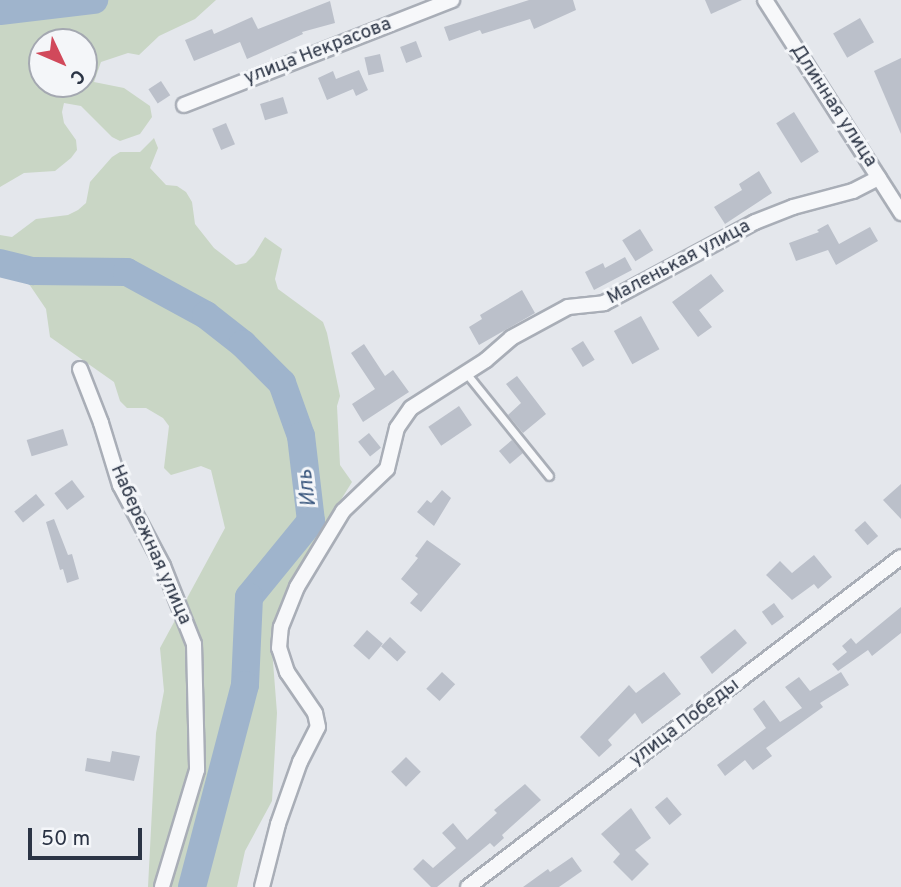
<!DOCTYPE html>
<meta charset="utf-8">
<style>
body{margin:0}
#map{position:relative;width:901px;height:887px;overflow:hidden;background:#e4e7ec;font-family:Overpass,sans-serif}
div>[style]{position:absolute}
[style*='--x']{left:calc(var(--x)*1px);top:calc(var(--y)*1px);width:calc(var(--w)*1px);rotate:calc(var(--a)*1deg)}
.green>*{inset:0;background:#c9d6c5}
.river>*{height:28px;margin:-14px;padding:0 14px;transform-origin:14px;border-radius:14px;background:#9fb4cc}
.building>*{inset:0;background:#bbc0ca;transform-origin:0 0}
.roads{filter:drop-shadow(2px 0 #a9aeb7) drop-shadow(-2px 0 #a9aeb7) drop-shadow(0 2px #a9aeb7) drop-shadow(0 -2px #a9aeb7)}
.lane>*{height:7px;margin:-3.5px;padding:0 3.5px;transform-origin:3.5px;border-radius:3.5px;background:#f7f8fa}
.street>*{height:14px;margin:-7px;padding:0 7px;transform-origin:7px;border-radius:7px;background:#f7f8fa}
span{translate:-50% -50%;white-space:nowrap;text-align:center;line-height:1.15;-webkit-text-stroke:6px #f4f6f9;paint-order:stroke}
.street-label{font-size:19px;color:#2b3445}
.water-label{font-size:21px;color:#34527a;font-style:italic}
.north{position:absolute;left:28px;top:28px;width:70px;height:70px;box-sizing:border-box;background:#f4f6f9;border:2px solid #a4a8b1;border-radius:50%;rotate:134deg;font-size:19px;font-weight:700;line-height:28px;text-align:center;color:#2b3445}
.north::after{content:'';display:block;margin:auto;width:24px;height:32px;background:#d1495b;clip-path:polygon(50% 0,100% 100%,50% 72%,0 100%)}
.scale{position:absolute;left:28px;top:828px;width:114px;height:32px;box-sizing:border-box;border:4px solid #2b3445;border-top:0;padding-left:9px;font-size:21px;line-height:24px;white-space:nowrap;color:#2b3445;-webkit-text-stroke:5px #f4f6f9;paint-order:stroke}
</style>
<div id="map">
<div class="green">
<i style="clip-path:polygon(evenodd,0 0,216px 0,195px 19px,159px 36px,139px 55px,128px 53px,101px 62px,94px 82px,124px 88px,150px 106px,152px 117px,140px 134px,120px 141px,112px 137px,81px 106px,64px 103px,62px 112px,64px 123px,76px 140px,77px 150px,71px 158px,55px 171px,24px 173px,0 187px,0 0,84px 42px,84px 84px,42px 84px,42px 42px,84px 42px)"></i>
<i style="clip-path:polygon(154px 138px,158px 148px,150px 168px,166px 185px,177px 186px,186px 192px,192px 202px,195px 224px,214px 248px,236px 265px,246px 263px,254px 255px,265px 237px,282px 249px,275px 279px,278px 289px,323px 322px,327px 333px,340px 396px,337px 406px,340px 465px,352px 482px,306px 556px,271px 636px,277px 713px,272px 801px,245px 851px,237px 887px,148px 887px,156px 733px,164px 691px,160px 648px,225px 528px,211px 470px,201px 466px,171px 475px,164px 468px,169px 426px,163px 418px,146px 408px,127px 408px,120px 401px,114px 382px,50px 337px,46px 309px,29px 284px,12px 274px,0 276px,0 235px,12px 237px,36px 219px,68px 215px,78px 210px,86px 203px,90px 182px,112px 157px,120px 152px,140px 152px)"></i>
</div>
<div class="river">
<i style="--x:0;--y:11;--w:95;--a:-6.7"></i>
<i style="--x:0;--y:263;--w:34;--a:14"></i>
<i style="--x:33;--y:271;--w:94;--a:0.6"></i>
<i style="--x:127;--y:272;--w:90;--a:28.6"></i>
<i style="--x:206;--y:315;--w:47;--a:38.1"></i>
<i style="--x:243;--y:344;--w:55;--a:45"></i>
<i style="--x:282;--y:383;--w:56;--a:70.3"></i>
<i style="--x:301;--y:436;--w:86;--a:83.3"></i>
<i style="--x:311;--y:521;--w:98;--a:129.2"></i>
<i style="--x:249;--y:597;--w:88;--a:92.6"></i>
<i style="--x:245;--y:685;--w:209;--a:104.7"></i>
</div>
<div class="building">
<i style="clip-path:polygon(529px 0,573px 0,576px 10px,534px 29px,530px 19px,482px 34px,480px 30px,449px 41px,444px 27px)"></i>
<i style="clip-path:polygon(705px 0,742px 0,711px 14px)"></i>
<i style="clip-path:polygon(330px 1px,335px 23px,302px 32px,303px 34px,247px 59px,240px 42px,194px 61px,185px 40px,212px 29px,214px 34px,252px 17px,258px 29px)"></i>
<i style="left:860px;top:18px;width:28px;height:31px;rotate:60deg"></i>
<i style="left:416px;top:41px;width:17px;height:17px;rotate:69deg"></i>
<i style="left:380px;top:54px;width:18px;height:16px;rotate:77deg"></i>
<i style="clip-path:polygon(901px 58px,901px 134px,874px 71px)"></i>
<i style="clip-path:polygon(359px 70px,368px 90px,356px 96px,353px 89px,327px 100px,318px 78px,333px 71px,336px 79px)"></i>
<i style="left:161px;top:81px;width:17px;height:15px;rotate:57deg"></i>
<i style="left:283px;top:97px;width:17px;height:24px;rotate:73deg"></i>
<i style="left:794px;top:112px;width:47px;height:21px;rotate:58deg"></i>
<i style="left:226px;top:123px;width:23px;height:15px;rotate:67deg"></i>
<i style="clip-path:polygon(759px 171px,772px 193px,725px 224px,714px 207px,742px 190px,739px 184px)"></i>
<i style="clip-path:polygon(828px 224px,839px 244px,870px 227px,878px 241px,836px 265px,828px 250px,796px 261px,789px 243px,819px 232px,817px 230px)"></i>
<i style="left:640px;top:229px;width:25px;height:21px;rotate:58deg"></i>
<i style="clip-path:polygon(625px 257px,632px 270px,594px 290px,585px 272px,603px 263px,605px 268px)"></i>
<i style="clip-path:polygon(711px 274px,724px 291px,699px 310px,712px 327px,698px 337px,672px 302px)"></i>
<i style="clip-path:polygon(522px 290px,535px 313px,479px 345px,469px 327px,482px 319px,480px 315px)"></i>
<i style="left:641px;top:316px;width:38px;height:31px;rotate:61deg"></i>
<i style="left:583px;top:341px;width:22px;height:14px;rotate:58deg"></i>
<i style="clip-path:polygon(364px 344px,385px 376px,393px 370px,409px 392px,363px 422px,352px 404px,375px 389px,351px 353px)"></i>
<i style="clip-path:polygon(517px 376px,546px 414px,523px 433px,508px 415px,521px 403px,506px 384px)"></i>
<i style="left:459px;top:406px;width:23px;height:37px;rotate:56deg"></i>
<i style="left:63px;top:429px;width:17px;height:38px;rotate:73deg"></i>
<i style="left:369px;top:433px;width:19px;height:14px;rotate:51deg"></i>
<i style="left:512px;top:440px;width:17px;height:17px;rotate:50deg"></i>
<i style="left:72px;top:480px;width:21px;height:22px;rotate:53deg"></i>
<i style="clip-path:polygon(901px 484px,901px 519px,883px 500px)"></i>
<i style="clip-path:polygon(442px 490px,451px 498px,434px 526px,417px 512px,427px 500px,431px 503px)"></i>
<i style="left:36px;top:494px;width:14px;height:28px;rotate:51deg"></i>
<i style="clip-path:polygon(54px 519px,68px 555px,72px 554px,79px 579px,67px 583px,63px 569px,60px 570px,46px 522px)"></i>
<i style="left:865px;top:521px;width:20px;height:14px;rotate:49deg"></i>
<i style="clip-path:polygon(427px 540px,461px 564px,421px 612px,410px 603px,418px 594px,401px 579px,418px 558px,415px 556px)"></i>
<i style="clip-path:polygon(814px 555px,832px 577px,818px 589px,814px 584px,792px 600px,766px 575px,780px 561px,792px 573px)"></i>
<i style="left:774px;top:603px;width:17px;height:15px;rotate:54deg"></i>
<i style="clip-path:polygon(901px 607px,901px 633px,872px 656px,868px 650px,838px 671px,832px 664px,847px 652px,842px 646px,851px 638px,856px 644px)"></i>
<i style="clip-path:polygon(735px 629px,747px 643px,712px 674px,700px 657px)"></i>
<i style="left:367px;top:630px;width:21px;height:21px;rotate:41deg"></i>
<i style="left:390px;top:637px;width:22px;height:13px;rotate:43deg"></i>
<i style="left:442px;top:672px;width:18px;height:23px;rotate:43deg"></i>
<i style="clip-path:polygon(664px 672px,681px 694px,642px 724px,635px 713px,608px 740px,612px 745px,599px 757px,580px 737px,629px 685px,636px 693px)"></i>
<i style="clip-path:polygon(841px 672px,849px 685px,820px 703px,823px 707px,766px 748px,772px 756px,753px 770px,745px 760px,725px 776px,717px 765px,766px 728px,753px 709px,764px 700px,780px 722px,802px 708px,785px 687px,799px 677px,810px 691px)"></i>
<i style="clip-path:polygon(112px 751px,140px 756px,134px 781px,85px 771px,87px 758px,110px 762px)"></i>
<i style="left:406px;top:757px;width:21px;height:21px;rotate:45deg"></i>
<i style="clip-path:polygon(525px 784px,541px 800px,502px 835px,504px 838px,494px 847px,490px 843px,437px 887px,431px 887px,413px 869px,423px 859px,433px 868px,456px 848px,442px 833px,453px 823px,467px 840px,497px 813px,494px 810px)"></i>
<i style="left:667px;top:797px;width:23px;height:16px;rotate:50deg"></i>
<i style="clip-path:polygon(631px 808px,651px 838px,635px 850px,649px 864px,632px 881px,613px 862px,620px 854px,601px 834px)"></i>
<i style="clip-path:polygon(572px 857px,582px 871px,559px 887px,523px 887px,548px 869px,550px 872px)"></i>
</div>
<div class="roads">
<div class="lane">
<i style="--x:466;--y:373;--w:132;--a:51.1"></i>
</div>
<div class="street">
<i style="--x:765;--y:0;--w:253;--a:57.4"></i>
<i style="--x:184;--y:105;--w:288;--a:-21.4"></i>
<i style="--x:80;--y:369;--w:58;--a:68.7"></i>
<i style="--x:101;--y:423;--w:65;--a:73"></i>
<i style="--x:120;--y:485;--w:92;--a:62"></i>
<i style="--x:163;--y:566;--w:84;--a:68.3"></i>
<i style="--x:194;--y:644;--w:126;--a:88.6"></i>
<i style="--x:197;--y:770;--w:122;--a:106.7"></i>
<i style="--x:262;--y:887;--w:65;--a:-75.7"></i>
<i style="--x:278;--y:824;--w:66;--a:-70.5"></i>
<i style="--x:300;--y:762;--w:39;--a:-63"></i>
<i style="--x:318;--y:727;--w:14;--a:-102"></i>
<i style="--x:315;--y:713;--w:50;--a:-124.3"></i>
<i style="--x:287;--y:672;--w:25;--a:-108"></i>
<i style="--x:279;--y:648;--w:21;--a:-85"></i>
<i style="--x:281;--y:627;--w:43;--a:-68.2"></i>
<i style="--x:297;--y:587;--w:89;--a:-58.8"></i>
<i style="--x:343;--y:511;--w:61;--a:-43.7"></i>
<i style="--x:387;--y:469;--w:42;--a:-76.3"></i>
<i style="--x:397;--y:428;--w:24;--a:-55"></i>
<i style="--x:411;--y:408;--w:89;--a:-32.6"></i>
<i style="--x:486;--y:360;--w:33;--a:-41"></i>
<i style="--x:511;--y:338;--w:65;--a:-28.5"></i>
<i style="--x:568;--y:307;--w:36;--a:-6"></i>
<i style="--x:604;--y:303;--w:171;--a:-28.2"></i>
<i style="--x:755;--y:222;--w:41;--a:-21.5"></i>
<i style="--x:793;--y:207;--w:62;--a:-14.9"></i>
<i style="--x:853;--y:191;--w:29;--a:-27"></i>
<i style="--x:468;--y:887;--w:544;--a:-37.31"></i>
</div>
</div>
<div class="street-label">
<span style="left:318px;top:52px;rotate:-21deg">улица Некрасова</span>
<span style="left:833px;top:106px;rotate:57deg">Длинная улица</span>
<span style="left:679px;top:263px;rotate:-28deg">Маленькая улица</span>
<span style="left:150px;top:545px;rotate:66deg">Набережная улица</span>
<span style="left:685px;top:723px;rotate:-37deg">улица Победы</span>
</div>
<div class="water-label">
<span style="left:308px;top:488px;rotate:-97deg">Иль</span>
</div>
<div class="north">С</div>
<div class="scale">50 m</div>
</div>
